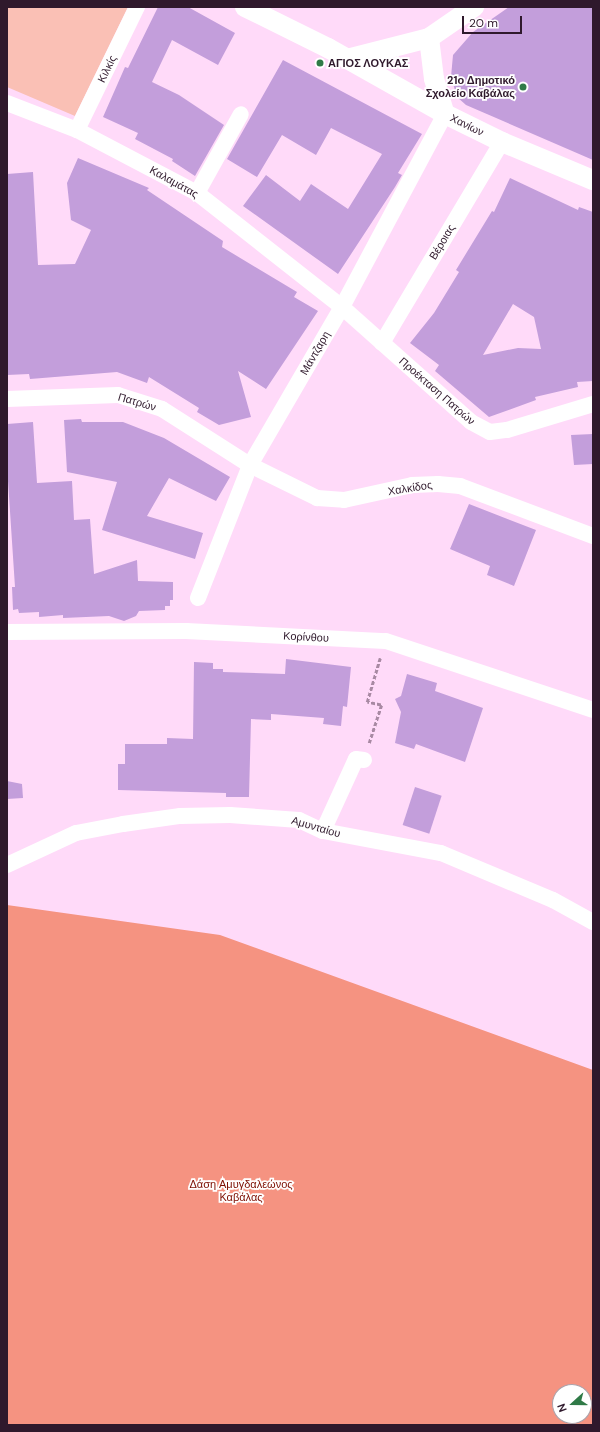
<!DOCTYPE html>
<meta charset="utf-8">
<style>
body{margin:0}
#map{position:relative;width:600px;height:1432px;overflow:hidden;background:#ffdaf9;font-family:"DM Sans",sans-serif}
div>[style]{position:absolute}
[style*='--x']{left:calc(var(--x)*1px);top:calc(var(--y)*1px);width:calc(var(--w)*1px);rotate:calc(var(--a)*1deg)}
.green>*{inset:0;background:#fac0b5}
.forest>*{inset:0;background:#f59381}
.building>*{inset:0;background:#c39edb;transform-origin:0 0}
.path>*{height:2.5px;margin-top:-1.25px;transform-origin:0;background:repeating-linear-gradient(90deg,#a889a3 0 4px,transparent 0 6px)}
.minor>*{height:16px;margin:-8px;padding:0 8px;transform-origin:8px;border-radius:8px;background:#fff}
.tertiary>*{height:20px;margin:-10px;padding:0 10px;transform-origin:10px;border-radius:10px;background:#fff}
.dots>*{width:11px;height:11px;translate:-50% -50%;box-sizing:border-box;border:2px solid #fff;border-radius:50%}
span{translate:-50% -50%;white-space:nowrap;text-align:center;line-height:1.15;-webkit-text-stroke:3.5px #fff;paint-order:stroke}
.poi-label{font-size:11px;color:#2f192c;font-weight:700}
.left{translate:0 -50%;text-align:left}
.right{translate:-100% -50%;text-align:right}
.street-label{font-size:11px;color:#2f192c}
.park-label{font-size:11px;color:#7d0d00}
.frame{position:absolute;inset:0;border:8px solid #2f192c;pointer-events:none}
.north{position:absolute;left:552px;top:1384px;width:40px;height:40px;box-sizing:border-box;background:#fff;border:1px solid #aca3ab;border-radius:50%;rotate:249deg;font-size:11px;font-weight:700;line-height:16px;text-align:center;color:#2f192c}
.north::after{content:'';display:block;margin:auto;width:14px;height:18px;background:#2f7a47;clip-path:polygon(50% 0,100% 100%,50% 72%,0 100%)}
.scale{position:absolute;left:462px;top:16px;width:60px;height:18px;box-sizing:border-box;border:2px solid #2f192c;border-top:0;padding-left:5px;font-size:12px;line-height:14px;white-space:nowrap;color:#2f192c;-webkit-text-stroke:3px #fff;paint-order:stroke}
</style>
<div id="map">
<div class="green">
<i style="clip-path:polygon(7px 7px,128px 7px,75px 116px,7px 87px)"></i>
</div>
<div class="forest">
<i style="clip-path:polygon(evenodd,7px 905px,220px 935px,593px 1070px,593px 1425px,7px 1425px,7px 905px,560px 1392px,584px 1392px,584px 1416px,560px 1416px,560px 1392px)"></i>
</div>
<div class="building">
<i style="clip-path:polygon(158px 7px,188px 7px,235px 33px,218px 65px,172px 40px,152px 82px,179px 95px,224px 125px,195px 176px,172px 161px,173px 159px,135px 139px,138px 133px,103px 117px,125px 67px,128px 68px)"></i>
<i style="clip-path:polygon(509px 7px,593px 7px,593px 160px,466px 105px,457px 97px,451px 77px,453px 55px,473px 32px)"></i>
<i style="clip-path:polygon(283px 60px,422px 134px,398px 173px,402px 175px,395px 187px,338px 274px,243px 206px,266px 175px,300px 201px,311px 184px,348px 209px,382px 154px,331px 128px,316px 155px,282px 135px,257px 177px,227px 159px)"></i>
<i style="clip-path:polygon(78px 158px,149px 188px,147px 190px,223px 241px,222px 247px,297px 292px,294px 297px,318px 311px,266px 389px,238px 371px,251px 417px,219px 425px,197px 412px,199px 408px,149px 377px,147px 383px,117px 372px,30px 379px,29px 374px,7px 375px,7px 174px,33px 172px,38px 265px,75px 264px,91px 230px,71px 220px,67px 183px)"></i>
<i style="clip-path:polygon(evenodd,510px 178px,578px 210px,579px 207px,593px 212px,593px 381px,577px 382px,578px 387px,535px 397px,536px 400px,489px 417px,435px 371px,439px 365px,410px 343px,434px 313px,459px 272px,456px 270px,492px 211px,494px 212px,510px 178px,513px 304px,534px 317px,541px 349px,518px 348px,483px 355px,513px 304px)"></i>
<i style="clip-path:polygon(81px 419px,82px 422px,123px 422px,164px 438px,230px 477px,216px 501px,169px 478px,147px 516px,203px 533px,195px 559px,102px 530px,117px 482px,67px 472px,64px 420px)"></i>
<i style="clip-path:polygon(33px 422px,37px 483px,72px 481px,74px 520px,90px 519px,94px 574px,137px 560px,138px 581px,173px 582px,173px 600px,170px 600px,170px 606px,165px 606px,165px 610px,139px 611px,136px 616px,124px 621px,109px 616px,63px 618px,63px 615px,39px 617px,39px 612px,19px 613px,18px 609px,13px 610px,12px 587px,15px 587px,7px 466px,7px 424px)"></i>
<i style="clip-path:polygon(593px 434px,593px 464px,574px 465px,571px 435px)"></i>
<i style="clip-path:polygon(469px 504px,536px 530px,514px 586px,487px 575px,490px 566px,450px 549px)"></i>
<i style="clip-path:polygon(286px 659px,351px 667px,347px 707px,343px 706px,341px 726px,323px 724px,324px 718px,271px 714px,271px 720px,251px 719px,249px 797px,226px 797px,226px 793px,118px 790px,118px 764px,125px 764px,125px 744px,167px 744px,167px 738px,193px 739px,194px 662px,213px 663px,213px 669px,223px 669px,223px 672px,285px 674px)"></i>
<i style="clip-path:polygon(407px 674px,437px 683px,435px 691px,483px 708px,465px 762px,416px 744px,414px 749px,395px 743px,401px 712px,395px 699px,401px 696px)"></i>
<i style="clip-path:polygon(7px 781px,22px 784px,23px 798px,7px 799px)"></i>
<i style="left:415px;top:787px;width:28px;height:40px;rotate:18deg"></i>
</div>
<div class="path">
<i style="--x:369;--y:743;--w:40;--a:-72"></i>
<i style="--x:381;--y:705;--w:14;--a:-168"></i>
<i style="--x:367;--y:702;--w:46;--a:-73.5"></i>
</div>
<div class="minor">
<i style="--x:7;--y:103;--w:75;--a:21.1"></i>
<i style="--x:77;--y:130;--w:136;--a:27.7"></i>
<i style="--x:197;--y:193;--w:184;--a:38.2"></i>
<i style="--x:342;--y:307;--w:173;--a:41.7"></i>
<i style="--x:471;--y:422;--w:21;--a:28"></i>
<i style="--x:490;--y:432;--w:17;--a:-7"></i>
<i style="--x:507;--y:430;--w:90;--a:-16.8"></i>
<i style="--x:77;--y:130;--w:137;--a:-64"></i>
<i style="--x:197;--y:193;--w:90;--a:-60.9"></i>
<i style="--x:382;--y:343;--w:234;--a:-59.2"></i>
<i style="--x:7;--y:399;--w:111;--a:-2.1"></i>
<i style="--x:118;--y:395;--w:46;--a:17.7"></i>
<i style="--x:162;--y:409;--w:104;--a:32.5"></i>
<i style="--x:250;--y:465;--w:75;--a:26.2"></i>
<i style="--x:317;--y:498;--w:27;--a:4"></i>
<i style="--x:344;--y:500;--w:70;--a:-12.4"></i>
<i style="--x:412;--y:485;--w:26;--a:-2"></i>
<i style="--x:438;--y:484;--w:22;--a:5"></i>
<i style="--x:460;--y:486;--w:142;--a:20.6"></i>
<i style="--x:198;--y:598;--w:143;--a:-68.6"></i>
<i style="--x:250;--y:465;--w:183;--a:-59.8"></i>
<i style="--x:342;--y:307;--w:219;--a:-61.9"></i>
<i style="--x:7;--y:632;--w:179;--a:-0.3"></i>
<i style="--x:186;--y:631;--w:200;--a:2.9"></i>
<i style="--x:386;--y:641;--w:218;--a:18.4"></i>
<i style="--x:323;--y:831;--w:79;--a:-65.4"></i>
<i style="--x:356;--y:759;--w:8;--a:7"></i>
<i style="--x:7;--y:865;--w:76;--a:-24.9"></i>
<i style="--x:76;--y:833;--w:48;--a:-10.8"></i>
<i style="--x:123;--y:824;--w:58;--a:-8"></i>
<i style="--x:180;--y:816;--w:50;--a:-1.1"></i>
<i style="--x:230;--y:815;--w:69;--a:4.1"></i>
<i style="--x:299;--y:820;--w:26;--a:25"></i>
<i style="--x:323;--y:831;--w:120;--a:10.6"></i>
<i style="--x:441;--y:853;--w:121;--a:22.8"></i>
<i style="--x:553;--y:900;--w:46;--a:28.8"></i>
</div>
<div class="tertiary">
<i style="--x:245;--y:7;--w:93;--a:26.3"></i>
<i style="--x:328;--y:48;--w:134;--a:29.4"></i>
<i style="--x:445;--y:114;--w:64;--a:26.2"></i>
<i style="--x:502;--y:142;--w:99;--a:22.7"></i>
<i style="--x:429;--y:38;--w:41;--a:83"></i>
<i style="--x:434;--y:79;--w:37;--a:73"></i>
<i style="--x:347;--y:59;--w:85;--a:-14.4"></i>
<i style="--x:429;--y:38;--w:55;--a:-34.6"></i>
</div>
<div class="dots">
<i style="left:320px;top:63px;background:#2f7a47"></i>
<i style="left:523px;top:87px;background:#2f7a47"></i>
</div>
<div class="poi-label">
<span class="left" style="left:328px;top:63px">ΑΓΙΟΣ ΛΟΥΚΑΣ</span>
<span class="right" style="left:515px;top:87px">21ο Δημοτικό<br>Σχολείο Καβάλας</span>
</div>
<div class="street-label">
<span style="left:107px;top:69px;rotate:-64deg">Κιλκίς</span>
<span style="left:467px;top:125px;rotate:26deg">Χανίων</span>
<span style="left:174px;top:182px;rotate:29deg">Καλαμάτας</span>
<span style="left:442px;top:242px;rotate:-59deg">Βέροιας</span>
<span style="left:315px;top:353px;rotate:-60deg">Μάντζαρη</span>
<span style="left:437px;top:391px;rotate:41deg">Προέκταση Πατρών</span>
<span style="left:137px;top:402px;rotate:16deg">Πατρών</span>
<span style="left:410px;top:488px;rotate:-9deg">Χαλκίδος</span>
<span style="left:306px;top:637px;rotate:3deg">Κορίνθου</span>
<span style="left:316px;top:827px;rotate:16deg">Αμυνταίου</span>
</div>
<div class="park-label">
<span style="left:241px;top:1191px">Δάση Αμυγδαλεώνος<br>Καβάλας</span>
</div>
<div class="frame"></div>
<div class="north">N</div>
<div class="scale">20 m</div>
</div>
